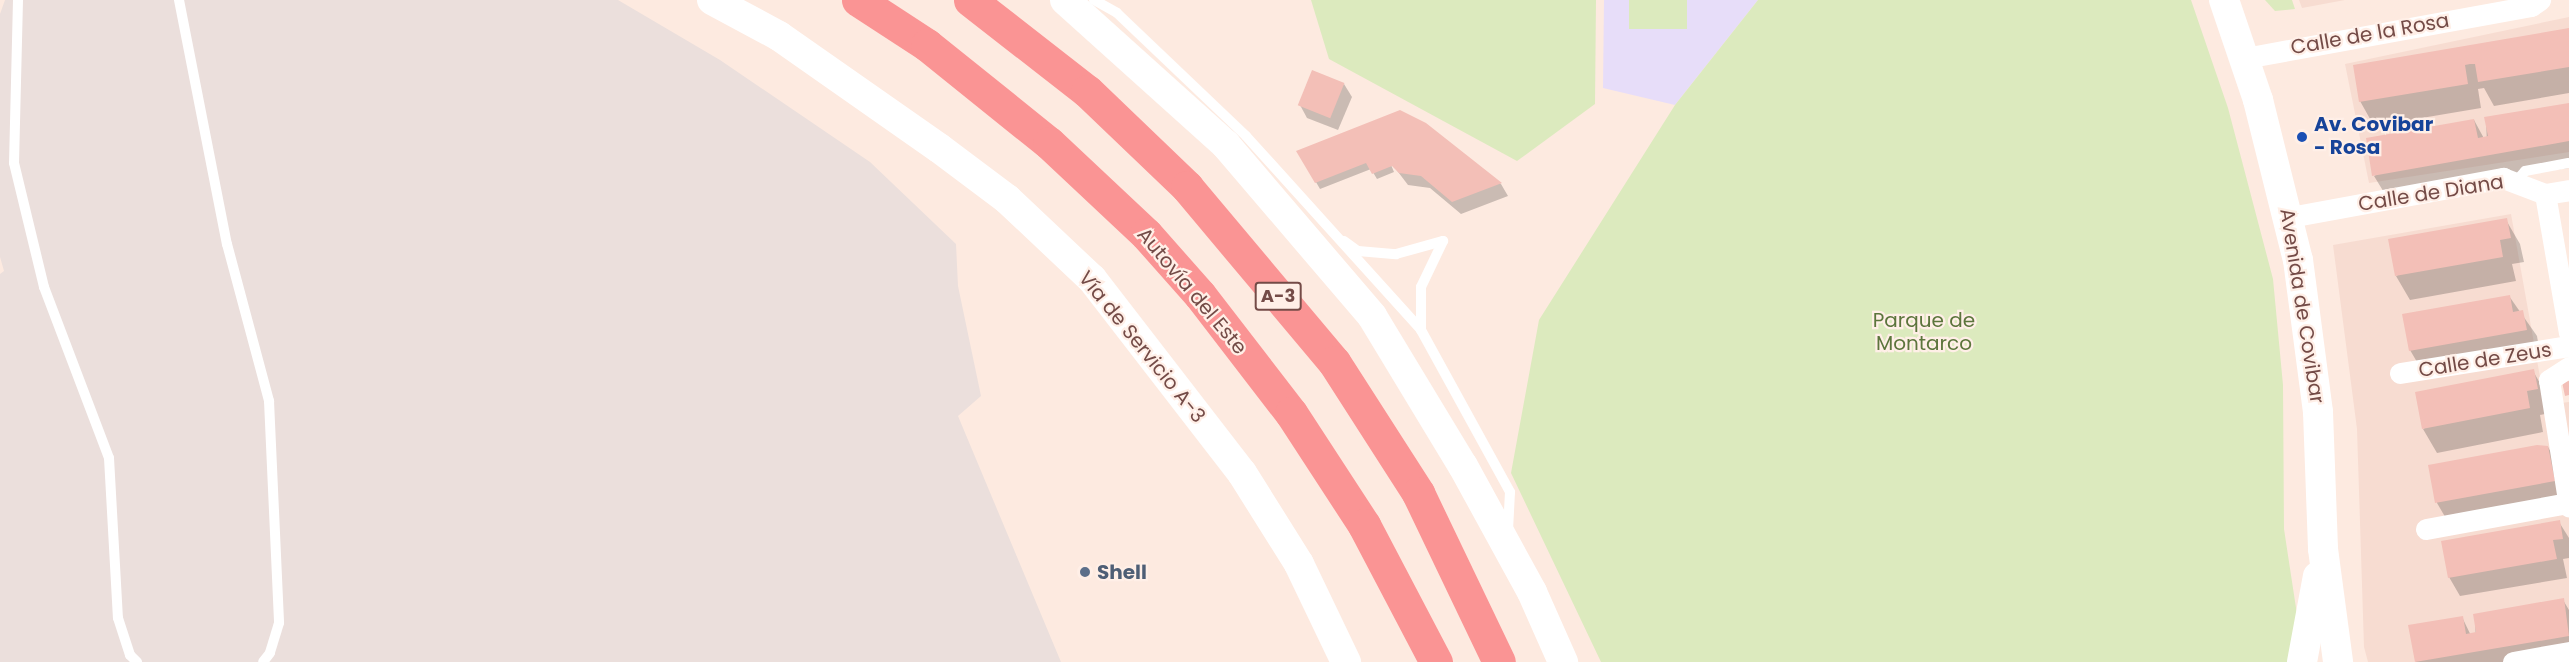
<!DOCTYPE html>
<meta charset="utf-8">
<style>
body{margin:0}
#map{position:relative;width:2569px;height:662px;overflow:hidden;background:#fdeae0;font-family:Poppins,sans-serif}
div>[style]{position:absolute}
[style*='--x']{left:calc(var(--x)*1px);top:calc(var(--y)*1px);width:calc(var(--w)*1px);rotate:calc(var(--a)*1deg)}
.residential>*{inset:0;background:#f7dcd1}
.industrial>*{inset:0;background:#ebdfdc}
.education>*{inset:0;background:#e7ddf9}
.green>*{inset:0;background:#dceabe;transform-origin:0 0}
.shadow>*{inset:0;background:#0003}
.building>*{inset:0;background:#f3bfb7;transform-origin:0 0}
.lane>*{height:10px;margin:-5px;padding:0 5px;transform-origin:5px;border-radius:5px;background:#fff}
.street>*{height:21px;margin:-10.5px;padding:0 10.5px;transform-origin:10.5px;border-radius:10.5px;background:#fff}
.secondary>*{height:30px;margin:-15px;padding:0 15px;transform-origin:15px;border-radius:15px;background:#fff}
.highway>*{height:33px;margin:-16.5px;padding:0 16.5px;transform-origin:16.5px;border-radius:16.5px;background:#fa9494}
.dots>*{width:16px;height:16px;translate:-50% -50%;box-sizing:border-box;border:3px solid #ffefe7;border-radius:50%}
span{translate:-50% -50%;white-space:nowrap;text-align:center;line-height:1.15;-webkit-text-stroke:4.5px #ffefe7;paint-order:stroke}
.shield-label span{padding:2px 4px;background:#ffefe7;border:2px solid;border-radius:4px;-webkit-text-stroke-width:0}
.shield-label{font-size:18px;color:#744b47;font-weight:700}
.street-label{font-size:20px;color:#744b47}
.transit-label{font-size:20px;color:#164399;font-weight:700}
.left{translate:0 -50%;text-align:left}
.park-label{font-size:20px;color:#5c753c}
.service-label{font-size:20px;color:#4e5e75;font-weight:700}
</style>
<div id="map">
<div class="residential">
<i style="clip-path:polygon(2299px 0,2345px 0,2302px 8px)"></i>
<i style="clip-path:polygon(2569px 17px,2569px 152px,2369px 183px,2345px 64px)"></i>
<i style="clip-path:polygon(2511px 214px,2545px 405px,2569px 402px,2569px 662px,2368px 662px,2364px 647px,2357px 429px,2333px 245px)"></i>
</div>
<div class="industrial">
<i style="clip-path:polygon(5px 0,618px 0,720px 60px,870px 162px,956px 244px,958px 286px,981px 396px,958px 416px,1061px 662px,0 662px,0 274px,4px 271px,0 257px,0 14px)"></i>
</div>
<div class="education">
<i style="clip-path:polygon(1604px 0,1758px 0,1675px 105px,1603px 88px)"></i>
</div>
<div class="green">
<i style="clip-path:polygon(1311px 0,1596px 0,1595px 104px,1517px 161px,1329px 59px)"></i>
<i style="left:1629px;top:0;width:58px;height:29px"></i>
<i style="clip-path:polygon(1758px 0,2191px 0,2228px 108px,2273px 279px,2283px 385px,2284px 529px,2298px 621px,2290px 662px,1601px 662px,1511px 473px,1539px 320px,1675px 105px)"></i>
<i style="clip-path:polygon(2265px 0,2292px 0,2295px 9px,2275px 11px)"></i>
</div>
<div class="shadow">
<i style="clip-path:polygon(2569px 29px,2569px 93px,2494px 106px,2484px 88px,2478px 89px,2481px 108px,2374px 126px,2360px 101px,2354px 66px)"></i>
<i style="clip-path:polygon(1344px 84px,1352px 97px,1338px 130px,1307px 118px,1300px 105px)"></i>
<i style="clip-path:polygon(2569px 104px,2569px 168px,2385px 194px,2374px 176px,2474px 120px,2487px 144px,2486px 119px)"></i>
<i style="clip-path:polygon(1425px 124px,1501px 184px,1508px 196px,1461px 214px,1430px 188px,1408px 185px,1389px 160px,1394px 172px,1377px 179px,1371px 169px,1320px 189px,1298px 151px)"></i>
<i style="clip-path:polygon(2506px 220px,2520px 244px,2524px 262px,2512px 264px,2516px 281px,2410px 300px,2396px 276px)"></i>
<i style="clip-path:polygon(2509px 296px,2537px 336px,2540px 354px,2424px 374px,2410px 350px)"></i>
<i style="clip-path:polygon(2533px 371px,2547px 395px,2550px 413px,2540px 415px,2543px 432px,2437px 453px,2423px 429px)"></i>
<i style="clip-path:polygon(2548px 447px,2562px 471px,2568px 505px,2451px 527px,2437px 503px,2430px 466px)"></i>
<i style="clip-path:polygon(2559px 522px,2569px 538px,2569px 558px,2563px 559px,2567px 578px,2460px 596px,2449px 577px)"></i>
<i style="clip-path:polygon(2563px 600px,2569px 610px,2569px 656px,2535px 662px,2416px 662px,2410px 627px,2462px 617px,2476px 646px,2475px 615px)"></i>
</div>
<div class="building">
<i style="clip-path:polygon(2569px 28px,2569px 67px,2478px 82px,2475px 64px,2470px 64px,2465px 65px,2468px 84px,2359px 102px,2353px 65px)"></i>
<i style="left:1312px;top:70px;width:35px;height:38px;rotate:22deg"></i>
<i style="clip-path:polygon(2569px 103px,2569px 141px,2372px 176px,2366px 138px,2474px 119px,2478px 138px,2488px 136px,2484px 117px)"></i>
<i style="clip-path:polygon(1400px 110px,1426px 123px,1502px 183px,1452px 202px,1421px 176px,1399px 173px,1392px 166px,1372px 174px,1366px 163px,1315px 183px,1296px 151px)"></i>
<i style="clip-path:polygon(2507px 218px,2511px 238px,2500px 240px,2503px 257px,2395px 276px,2388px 239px)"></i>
<i style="clip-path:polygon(2510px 295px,2513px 312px,2523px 310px,2527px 330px,2409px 351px,2402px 314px)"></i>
<i style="clip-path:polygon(2534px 369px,2538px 389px,2527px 391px,2530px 408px,2422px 429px,2415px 392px)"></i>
<i style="clip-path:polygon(2569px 381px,2569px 395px,2565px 396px,2562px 382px)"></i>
<i style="clip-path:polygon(2537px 445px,2548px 446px,2555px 481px,2435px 503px,2428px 465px)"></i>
<i style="clip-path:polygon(2560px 520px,2563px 539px,2553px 540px,2557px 559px,2448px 578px,2441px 541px)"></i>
<i style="clip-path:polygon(2564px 598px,2569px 636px,2415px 662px,2408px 625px,2463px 616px,2466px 634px,2476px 632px,2473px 614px)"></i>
</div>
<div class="lane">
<i style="--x:18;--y:0;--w:163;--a:91.4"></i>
<i style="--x:14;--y:163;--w:128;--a:76.4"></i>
<i style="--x:44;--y:287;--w:183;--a:69.2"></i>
<i style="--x:109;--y:458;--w:160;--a:86.8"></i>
<i style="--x:118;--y:618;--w:39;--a:72"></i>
<i style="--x:130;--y:655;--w:10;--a:45"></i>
<i style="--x:179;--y:0;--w:249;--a:78.9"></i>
<i style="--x:227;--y:244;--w:163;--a:75"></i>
<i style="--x:269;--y:401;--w:222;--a:87.4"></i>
<i style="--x:279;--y:623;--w:31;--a:107"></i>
<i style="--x:270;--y:653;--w:11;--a:128"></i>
<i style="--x:1094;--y:0;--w:26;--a:29"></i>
<i style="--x:1117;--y:13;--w:178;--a:43.6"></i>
<i style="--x:1246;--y:136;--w:261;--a:47.9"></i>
<i style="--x:1421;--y:330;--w:185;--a:61.2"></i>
<i style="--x:1510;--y:492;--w:39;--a:93"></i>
<i style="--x:2517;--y:180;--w:12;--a:-48"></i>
<i style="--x:2525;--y:171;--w:44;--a:-10.5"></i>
<i style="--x:1344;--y:241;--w:17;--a:36"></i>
<i style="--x:1358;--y:251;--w:38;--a:5"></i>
<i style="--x:1396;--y:254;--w:49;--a:-15.5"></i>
<i style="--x:1421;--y:330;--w:43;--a:-90"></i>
<i style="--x:1421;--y:287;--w:51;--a:-64.4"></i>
</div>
<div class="street">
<i style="--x:2245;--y:58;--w:291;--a:-10.3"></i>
<i style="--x:2531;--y:6;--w:11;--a:-34"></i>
<i style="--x:2545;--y:194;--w:141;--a:80.2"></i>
<i style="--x:2290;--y:217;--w:217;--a:-10.4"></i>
<i style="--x:2503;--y:178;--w:45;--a:20.9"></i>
<i style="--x:2545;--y:194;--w:24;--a:-9"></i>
<i style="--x:2569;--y:367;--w:24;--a:147"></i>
<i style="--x:2549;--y:380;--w:128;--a:81"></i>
<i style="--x:2400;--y:373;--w:171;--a:-9.1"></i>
<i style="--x:2426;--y:529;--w:144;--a:-10.4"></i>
<i style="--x:2513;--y:662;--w:57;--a:-10.1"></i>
</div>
<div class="secondary">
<i style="--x:712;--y:0;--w:76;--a:28.2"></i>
<i style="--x:779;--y:36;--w:195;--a:35"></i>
<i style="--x:939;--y:148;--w:85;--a:36.9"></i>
<i style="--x:1007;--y:199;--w:117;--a:43.3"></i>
<i style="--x:1092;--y:279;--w:245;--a:52.3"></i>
<i style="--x:1242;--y:473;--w:107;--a:57.9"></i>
<i style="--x:1299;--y:564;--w:109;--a:64.4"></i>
<i style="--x:1065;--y:0;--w:217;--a:42"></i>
<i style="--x:1226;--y:145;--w:225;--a:49.5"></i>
<i style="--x:1372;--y:316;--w:175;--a:58.8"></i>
<i style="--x:1463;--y:466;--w:144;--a:61.3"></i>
<i style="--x:1532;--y:592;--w:77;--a:66.1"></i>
<i style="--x:2224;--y:0;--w:106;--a:71.2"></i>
<i style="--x:2258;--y:100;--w:165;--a:76"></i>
<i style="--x:2298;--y:260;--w:153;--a:82.5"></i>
<i style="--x:2318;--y:412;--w:137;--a:87.9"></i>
<i style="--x:2323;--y:549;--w:114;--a:82.4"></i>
<i style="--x:2302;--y:662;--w:87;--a:-79.5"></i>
</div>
<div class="highway">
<i style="--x:858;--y:0;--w:82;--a:33.1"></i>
<i style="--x:927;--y:45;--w:156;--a:38.8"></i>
<i style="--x:1049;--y:143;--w:133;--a:43.2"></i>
<i style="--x:1146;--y:234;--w:81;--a:48.5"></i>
<i style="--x:1200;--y:295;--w:149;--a:52.4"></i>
<i style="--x:1291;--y:413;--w:134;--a:56.9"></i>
<i style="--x:1364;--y:525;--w:155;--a:62.3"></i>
<i style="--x:970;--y:0;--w:148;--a:37.9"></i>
<i style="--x:1087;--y:91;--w:139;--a:43.8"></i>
<i style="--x:1187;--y:187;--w:229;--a:50"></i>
<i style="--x:1334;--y:362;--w:156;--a:57.3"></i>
<i style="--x:1418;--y:493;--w:187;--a:64.4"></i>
</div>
<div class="dots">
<i style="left:2302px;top:137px;background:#1a4fb4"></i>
<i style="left:1085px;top:572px;background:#5c6f8a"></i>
</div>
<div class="shield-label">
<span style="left:1278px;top:296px">A-3</span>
</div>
<div class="street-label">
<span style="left:2370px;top:34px;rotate:-10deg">Calle de la Rosa</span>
<span style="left:2431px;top:193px;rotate:-9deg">Calle de Diana</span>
<span style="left:1192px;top:291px;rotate:50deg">Autovía del Este</span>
<span style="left:2302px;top:306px;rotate:81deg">Avenida de Covibar</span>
<span style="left:1142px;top:347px;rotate:51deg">Vía de Servicio A-3</span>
<span style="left:2485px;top:360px;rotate:-9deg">Calle de Zeus</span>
</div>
<div class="transit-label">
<span class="left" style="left:2314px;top:136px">Av. Covibar<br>- Rosa</span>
</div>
<div class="park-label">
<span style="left:1924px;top:332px">Parque de<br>Montarco</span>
</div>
<div class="service-label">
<span class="left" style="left:1097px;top:572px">Shell</span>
</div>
</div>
